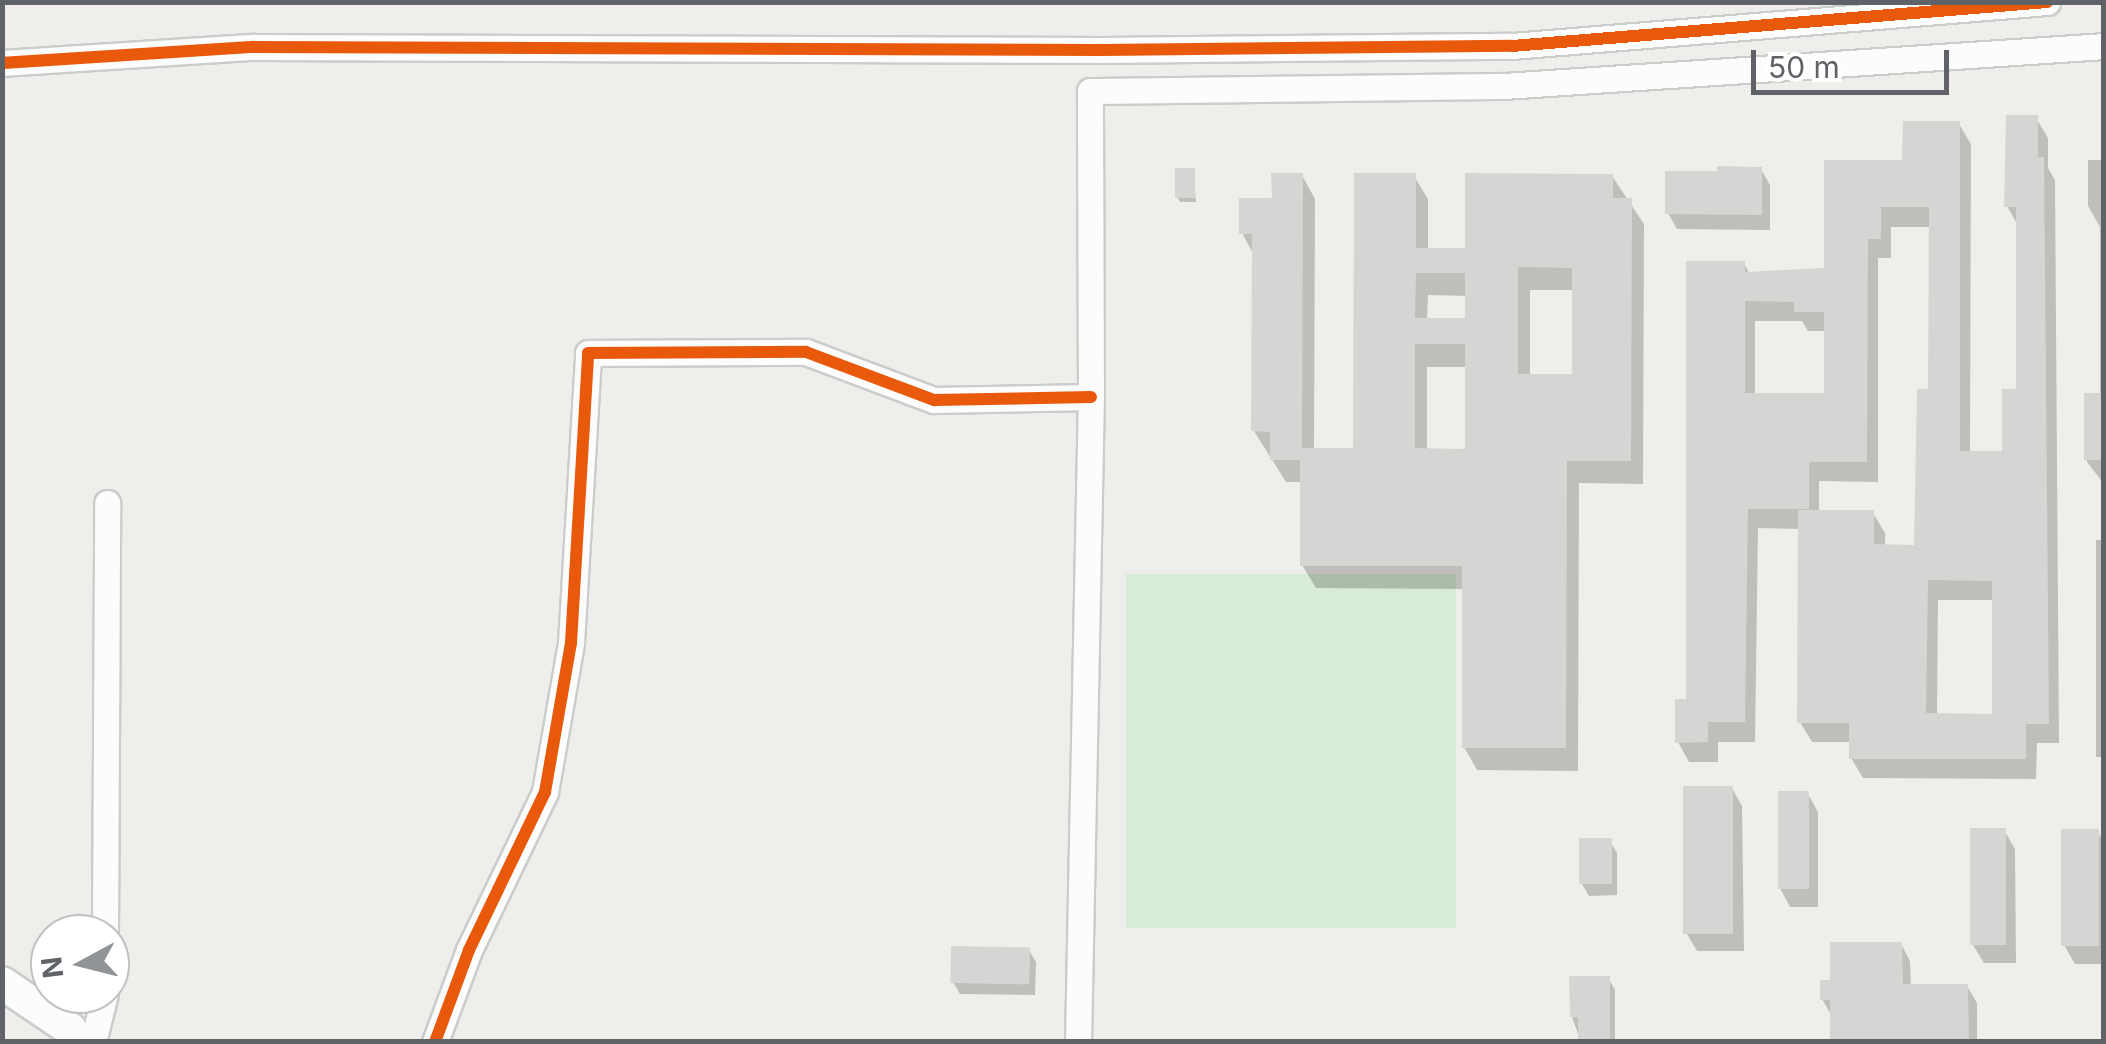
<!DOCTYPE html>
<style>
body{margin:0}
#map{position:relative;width:2106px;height:1044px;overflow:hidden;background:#efeeea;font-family:Inter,sans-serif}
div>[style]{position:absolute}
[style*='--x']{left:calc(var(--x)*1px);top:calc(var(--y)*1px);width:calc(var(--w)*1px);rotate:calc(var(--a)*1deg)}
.green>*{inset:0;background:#d8ebd6;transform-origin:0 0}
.shadow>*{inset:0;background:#0003;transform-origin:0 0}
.building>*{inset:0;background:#d6d5d3;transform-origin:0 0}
.roads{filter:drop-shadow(2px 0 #cbcccc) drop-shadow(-2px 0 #cbcccc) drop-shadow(0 2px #cbcccc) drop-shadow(0 -2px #cbcccc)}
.minor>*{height:25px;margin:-12.5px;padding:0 12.5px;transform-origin:12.5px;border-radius:12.5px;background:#fdfcfc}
.tertiary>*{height:32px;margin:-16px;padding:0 16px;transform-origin:16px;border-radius:16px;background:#fdfcfc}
.cycleway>*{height:12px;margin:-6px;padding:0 6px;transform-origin:6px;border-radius:6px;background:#e8590c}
span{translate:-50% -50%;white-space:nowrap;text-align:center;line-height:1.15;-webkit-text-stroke:9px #fff;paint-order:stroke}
.frame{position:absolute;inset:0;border:5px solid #5f6368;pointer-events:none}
.north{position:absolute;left:30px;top:914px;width:100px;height:100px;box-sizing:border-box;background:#fff;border:2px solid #bfc1c3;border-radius:50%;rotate:263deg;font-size:28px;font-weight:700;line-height:40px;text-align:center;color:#5f6368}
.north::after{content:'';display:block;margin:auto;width:35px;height:45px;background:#919496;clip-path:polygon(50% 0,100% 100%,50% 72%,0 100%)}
.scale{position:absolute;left:1751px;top:50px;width:198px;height:45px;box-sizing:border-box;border:5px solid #5f6368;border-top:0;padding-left:12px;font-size:30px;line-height:35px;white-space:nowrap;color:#5f6368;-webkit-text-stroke:8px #fff;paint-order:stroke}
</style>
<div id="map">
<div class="green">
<i style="left:1126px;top:574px;width:330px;height:354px"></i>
</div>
<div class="shadow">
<i style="clip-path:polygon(evenodd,2036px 118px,2048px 138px,2048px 168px,2055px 180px,2059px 743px,2037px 743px,2036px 779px,1863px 778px,1851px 758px,1851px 742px,1812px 742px,1800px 722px,1800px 529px,1758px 528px,1755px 742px,1718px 742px,1718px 762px,1689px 762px,1678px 742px,1689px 702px,1744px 263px,1750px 275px,1826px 270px,1904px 163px,1959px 124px,1971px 144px,1970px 453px,2004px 453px,2018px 392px,2019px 227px,2007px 206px,2036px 118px,1891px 227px,1931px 227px,1931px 392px,1916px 547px,1885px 547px,1885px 533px,1873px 513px,1819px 512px,1819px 481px,1878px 482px,1878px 258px,1891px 258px,1891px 227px,2036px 118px,1755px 321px,1802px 321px,1808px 331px,1826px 331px,1826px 396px,1755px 396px,1755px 321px,2036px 118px,1938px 600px,1994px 600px,1994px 716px,1937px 716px,1938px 600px)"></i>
<i style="clip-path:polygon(2088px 160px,2104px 160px,2104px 484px,2087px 462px,2086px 395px,2100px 395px,2100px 227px,2088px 206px)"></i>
<i style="clip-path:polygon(1761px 169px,1770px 185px,1770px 230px,1677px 229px,1668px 213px)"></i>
<i style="clip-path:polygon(1193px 170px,1196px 202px,1180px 202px,1177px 197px)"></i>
<i style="clip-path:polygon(evenodd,1302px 175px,1315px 199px,1314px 451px,1356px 451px,1414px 176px,1428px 199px,1428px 250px,1468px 250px,1612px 176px,1644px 224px,1643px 484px,1579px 483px,1578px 771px,1477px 770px,1464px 747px,1464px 589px,1316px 588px,1302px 565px,1303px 482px,1286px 482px,1254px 431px,1254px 255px,1242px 233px,1302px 175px,1530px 290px,1574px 290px,1574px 377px,1530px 377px,1530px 290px,1302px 175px,1428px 295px,1468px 296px,1468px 320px,1427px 320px,1428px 295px,1302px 175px,1427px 367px,1468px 367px,1467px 451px,1427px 451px,1427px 367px)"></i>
<i style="left:2096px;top:540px;width:8px;height:217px"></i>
<i style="clip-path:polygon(1732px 788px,1742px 806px,1744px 951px,1697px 951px,1687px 934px)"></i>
<i style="clip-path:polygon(1808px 794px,1818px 812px,1818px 907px,1790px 907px,1780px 888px)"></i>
<i style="clip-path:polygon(2004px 830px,2015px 849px,2016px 963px,1984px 963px,1973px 945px)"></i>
<i style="clip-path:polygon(2097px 831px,2104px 842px,2104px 964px,2075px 964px,2064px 945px)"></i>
<i style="clip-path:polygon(1610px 841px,1617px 853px,1617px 895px,1589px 896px,1582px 884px)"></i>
<i style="clip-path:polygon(1901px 944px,1910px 961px,1911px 987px,1967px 986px,1977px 1003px,1977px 1042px,1834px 1042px,1833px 1018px,1822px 999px,1833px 982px)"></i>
<i style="clip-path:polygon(1029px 950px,1036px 962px,1035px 995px,960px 994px,953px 982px)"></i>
<i style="clip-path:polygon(1608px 978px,1615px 990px,1615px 1042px,1581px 1042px,1572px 1017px)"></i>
</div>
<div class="building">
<i style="clip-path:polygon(evenodd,2006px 115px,2038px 115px,2038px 157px,2044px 157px,2049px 724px,2026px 724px,2026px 759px,1849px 759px,1849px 723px,1797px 723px,1798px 510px,1874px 510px,1874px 544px,1914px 545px,1917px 389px,1928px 389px,1929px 207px,1881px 207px,1881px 239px,1868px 239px,1867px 462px,1809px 462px,1809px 509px,1748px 509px,1745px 722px,1708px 722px,1708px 742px,1675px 743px,1675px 699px,1686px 699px,1686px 261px,1745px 261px,1745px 272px,1824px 268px,1824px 160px,1902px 160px,1903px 121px,1960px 121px,1960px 451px,2002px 451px,2002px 389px,2016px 389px,2016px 207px,2004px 207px,2006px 115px,1745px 301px,1794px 302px,1794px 312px,1824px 312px,1824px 393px,1745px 393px,1745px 301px,2006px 115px,1928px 580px,1992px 581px,1992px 714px,1926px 713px,1928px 580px)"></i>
<i style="clip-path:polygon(1717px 166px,1762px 167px,1762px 215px,1665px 214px,1665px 171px,1717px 171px)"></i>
<i style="left:1175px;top:168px;width:20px;height:30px"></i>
<i style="clip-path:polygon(evenodd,1271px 173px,1303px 173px,1302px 448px,1353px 448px,1354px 173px,1416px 173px,1416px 248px,1465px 248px,1465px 173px,1613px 174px,1613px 198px,1632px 198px,1631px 461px,1567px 461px,1566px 748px,1462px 748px,1462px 566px,1300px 566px,1300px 460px,1270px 460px,1270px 432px,1251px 431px,1252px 234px,1239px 234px,1239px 198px,1272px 198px,1271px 173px,1518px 267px,1572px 268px,1572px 374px,1518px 374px,1518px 267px,1271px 173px,1416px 273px,1465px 273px,1465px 318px,1415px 318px,1416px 273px,1271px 173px,1415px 344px,1465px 344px,1465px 449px,1415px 448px,1415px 344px)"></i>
<i style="left:2084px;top:393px;width:20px;height:67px"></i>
<i style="left:1683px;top:786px;width:50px;height:148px"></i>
<i style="left:1778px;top:791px;width:31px;height:98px"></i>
<i style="left:1970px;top:828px;width:36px;height:117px"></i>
<i style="left:2061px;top:829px;width:38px;height:117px"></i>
<i style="left:1579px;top:838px;width:33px;height:46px"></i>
<i style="clip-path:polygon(1830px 942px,1902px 942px,1903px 984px,1968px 984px,1969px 1042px,1830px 1040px,1830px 1000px,1820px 1000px,1820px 980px,1830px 980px)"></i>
<i style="left:951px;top:946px;width:79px;height:37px;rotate:1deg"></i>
<i style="clip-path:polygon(1569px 976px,1610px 976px,1610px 1042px,1578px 1042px,1578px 1017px,1570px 1017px)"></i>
</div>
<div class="roads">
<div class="minor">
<i style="--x:2;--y:63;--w:251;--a:-3.7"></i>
<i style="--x:252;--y:47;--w:850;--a:0.2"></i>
<i style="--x:1102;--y:50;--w:410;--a:-0.6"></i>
<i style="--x:1512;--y:46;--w:537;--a:-4.7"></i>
<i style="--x:105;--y:934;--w:431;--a:-89.7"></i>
<i style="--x:93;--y:1042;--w:49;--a:-76"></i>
<i style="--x:435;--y:1042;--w:98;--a:-69.7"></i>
<i style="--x:469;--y:950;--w:175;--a:-64.3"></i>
<i style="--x:545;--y:792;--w:151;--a:-80.1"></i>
<i style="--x:571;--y:643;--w:290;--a:-86.6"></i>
<i style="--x:588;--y:353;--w:218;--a:-0.3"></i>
<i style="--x:806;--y:352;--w:137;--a:20.6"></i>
<i style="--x:934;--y:400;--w:157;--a:-1.1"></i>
<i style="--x:1078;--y:1042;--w:645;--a:-88.85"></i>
<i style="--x:1091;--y:397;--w:306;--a:-90.2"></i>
<i style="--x:1090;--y:91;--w:414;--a:-0.7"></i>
<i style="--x:1504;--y:86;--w:601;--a:-3.81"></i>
</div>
<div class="tertiary">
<i style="--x:2;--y:983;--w:82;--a:34.1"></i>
<i style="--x:70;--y:1029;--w:14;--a:65"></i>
</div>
</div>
<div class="cycleway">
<i style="--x:2;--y:63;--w:251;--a:-3.7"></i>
<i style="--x:252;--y:47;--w:850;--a:0.2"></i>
<i style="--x:1102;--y:50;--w:410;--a:-0.6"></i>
<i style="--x:1512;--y:46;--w:537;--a:-4.7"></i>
<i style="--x:435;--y:1042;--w:98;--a:-69.7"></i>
<i style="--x:469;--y:950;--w:175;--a:-64.3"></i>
<i style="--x:545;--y:792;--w:151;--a:-80.1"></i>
<i style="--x:571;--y:643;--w:290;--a:-86.6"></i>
<i style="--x:588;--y:353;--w:218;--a:-0.3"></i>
<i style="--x:806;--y:352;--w:137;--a:20.6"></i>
<i style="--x:934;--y:400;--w:157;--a:-1.1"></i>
</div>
<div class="frame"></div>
<div class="north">N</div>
<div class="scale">50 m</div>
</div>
